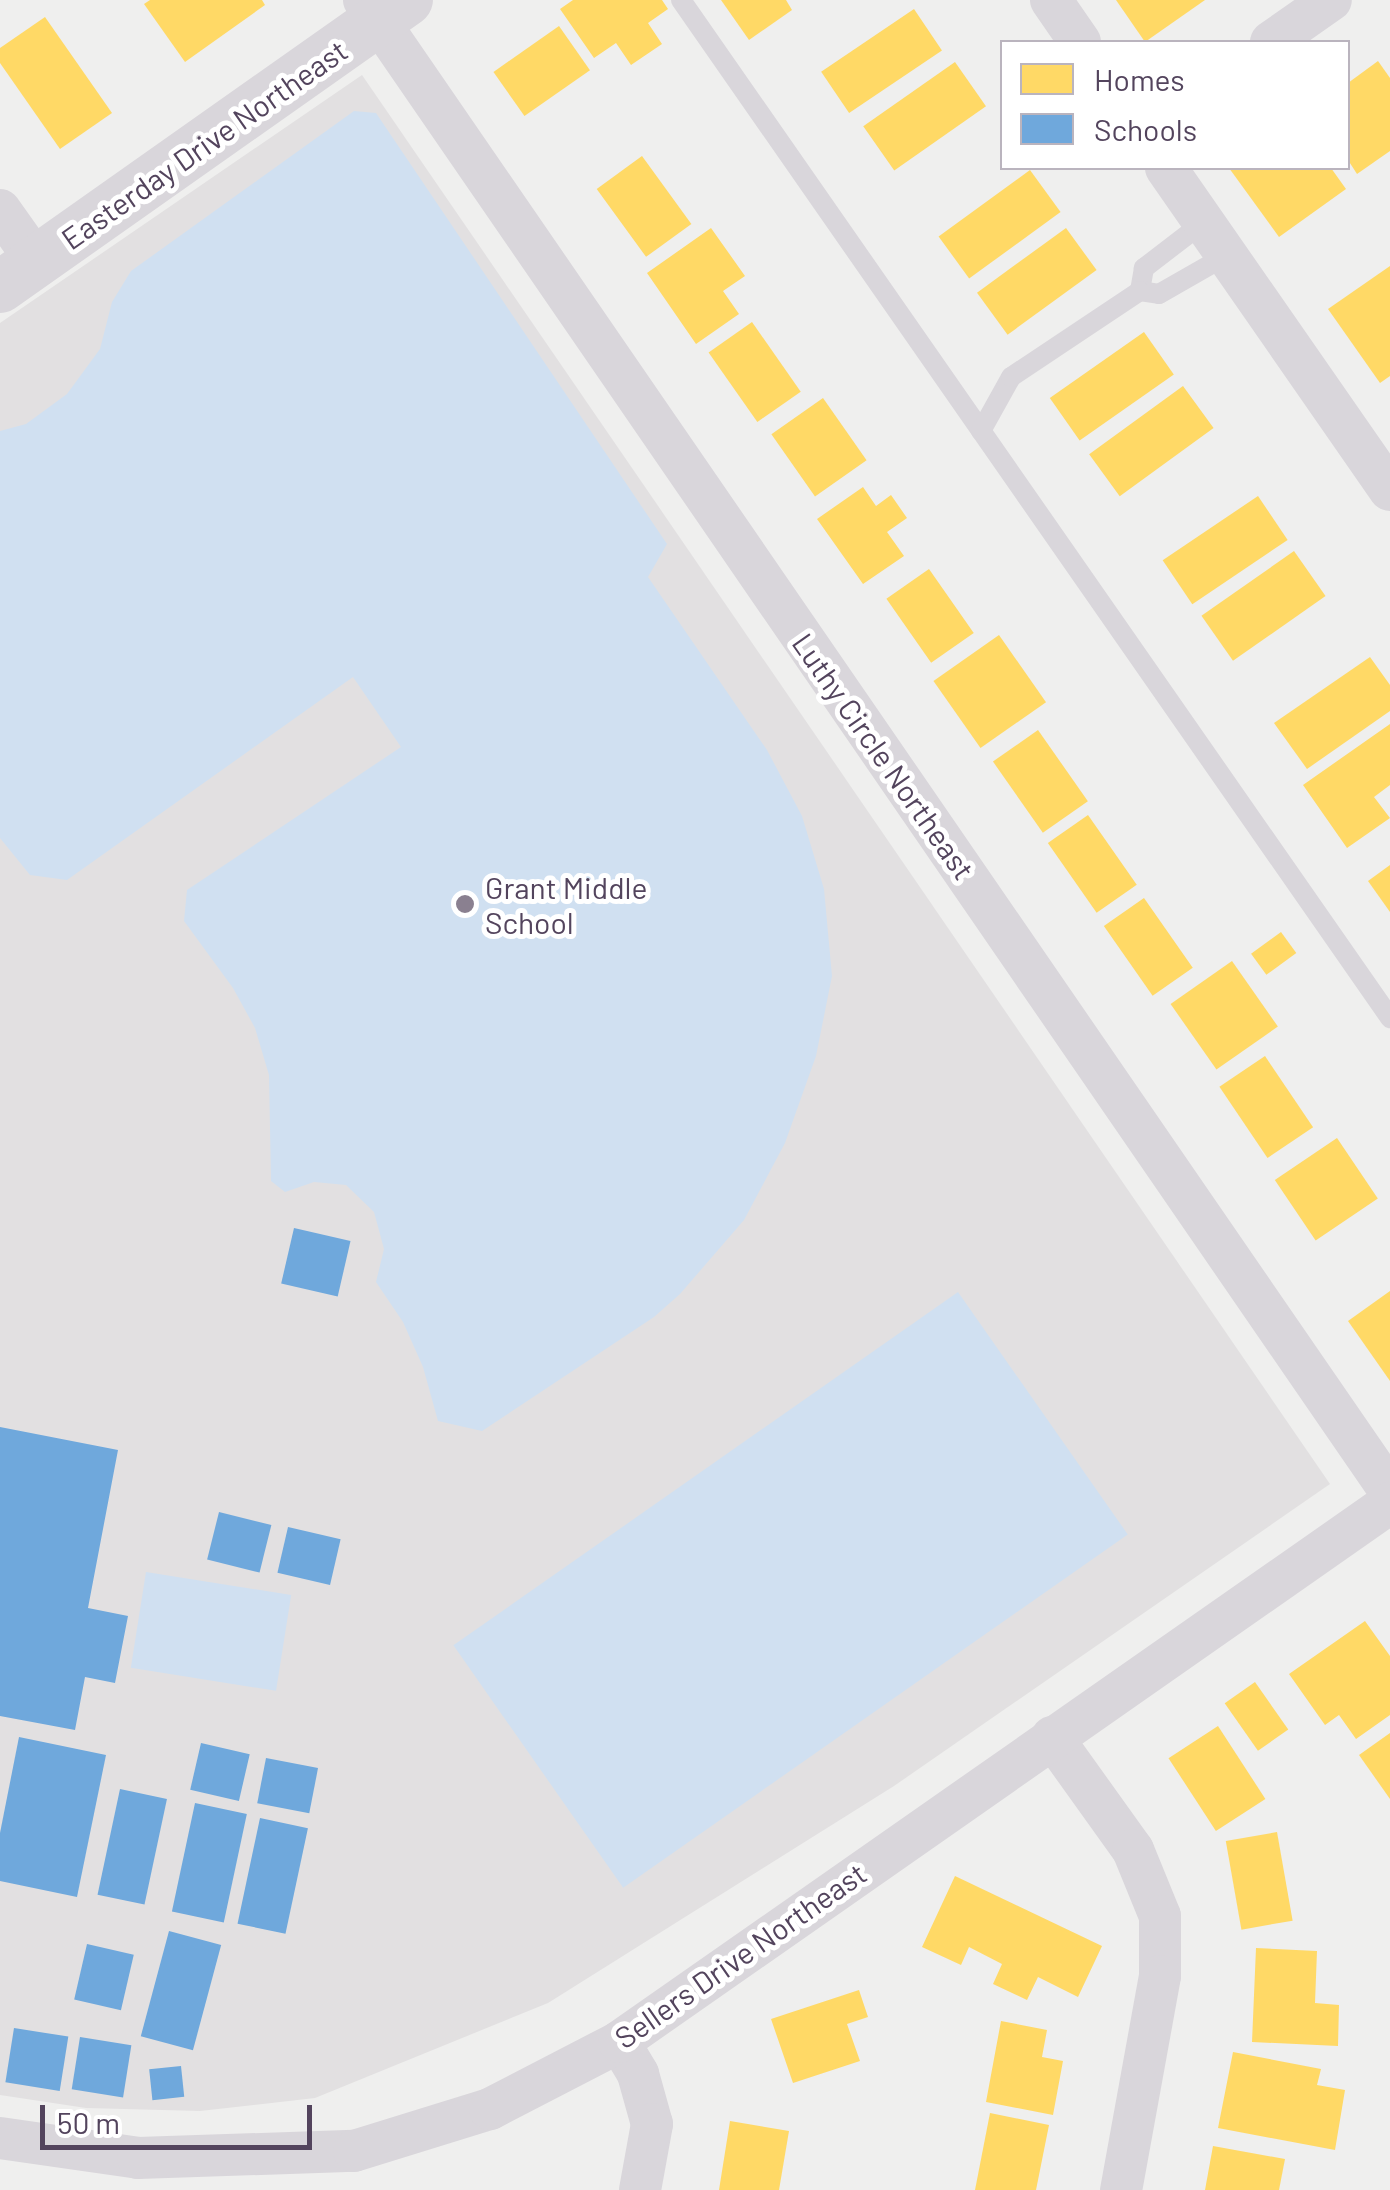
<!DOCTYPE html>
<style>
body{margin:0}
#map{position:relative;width:1390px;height:2190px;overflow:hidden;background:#efefee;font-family:Barlow,sans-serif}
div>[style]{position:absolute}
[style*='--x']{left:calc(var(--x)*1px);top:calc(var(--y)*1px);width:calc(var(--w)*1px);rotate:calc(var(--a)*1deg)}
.education>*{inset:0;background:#e2e0e1}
.green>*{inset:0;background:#d0e0f1;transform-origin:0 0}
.homes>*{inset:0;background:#ffd966;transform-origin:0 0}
.schools>*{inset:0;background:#6fa8dc;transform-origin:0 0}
.service>*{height:20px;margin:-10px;padding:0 10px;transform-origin:10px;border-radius:10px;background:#d9d6db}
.minor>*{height:42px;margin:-21px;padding:0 21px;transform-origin:21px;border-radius:21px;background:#d9d6db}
.tertiary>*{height:52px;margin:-26px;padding:0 26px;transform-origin:26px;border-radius:26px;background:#d9d6db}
.dots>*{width:28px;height:28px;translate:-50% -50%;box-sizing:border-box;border:5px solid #fff;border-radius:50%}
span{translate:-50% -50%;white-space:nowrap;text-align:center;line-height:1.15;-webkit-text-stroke:10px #fff;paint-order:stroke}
.street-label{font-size:30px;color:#53445d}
.poi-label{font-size:30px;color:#53445d}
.left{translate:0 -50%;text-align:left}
.legend{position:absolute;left:1000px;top:40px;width:350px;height:130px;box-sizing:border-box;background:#fff;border:2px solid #bab4be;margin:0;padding:12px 18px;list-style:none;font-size:30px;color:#53445d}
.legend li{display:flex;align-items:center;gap:20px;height:50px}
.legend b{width:50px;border:2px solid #bab4be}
.scale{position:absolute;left:40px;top:2105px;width:272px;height:45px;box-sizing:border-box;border:5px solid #53445d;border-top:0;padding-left:12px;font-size:30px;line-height:35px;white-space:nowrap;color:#53445d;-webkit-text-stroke:8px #fff;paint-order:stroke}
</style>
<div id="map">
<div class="education">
<i style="clip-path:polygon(362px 75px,1330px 1484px,894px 1786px,548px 2003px,315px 2098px,200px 2111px,86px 2108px,0 2095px,0 323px)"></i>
</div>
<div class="green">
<i style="clip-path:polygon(354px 111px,376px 113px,667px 544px,648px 577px,767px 750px,802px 816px,824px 889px,832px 976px,816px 1056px,785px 1143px,744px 1220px,680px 1294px,654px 1317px,482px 1431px,438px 1421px,423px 1367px,403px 1322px,376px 1282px,384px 1249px,374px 1212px,346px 1185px,314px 1182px,285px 1192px,271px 1181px,269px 1075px,255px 1028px,233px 988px,184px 921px,187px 890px,401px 747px,353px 677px,67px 880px,30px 875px,0 838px,0 431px,26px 424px,67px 394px,100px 349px,112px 302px,131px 271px)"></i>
<i style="left:958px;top:1292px;width:296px;height:616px;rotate:55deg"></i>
<i style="left:146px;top:1572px;width:147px;height:97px;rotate:9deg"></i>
</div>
<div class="homes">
<i style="clip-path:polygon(150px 0,262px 0,265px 5px,185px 62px,144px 4px)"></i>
<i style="clip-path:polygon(573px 0,662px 0,668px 9px,648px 23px,662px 44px,631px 65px,616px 43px,594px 58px,560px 9px)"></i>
<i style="clip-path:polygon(721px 0,786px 0,792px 10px,749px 40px)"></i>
<i style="clip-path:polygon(1116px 0,1205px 0,1145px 42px)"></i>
<i style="left:914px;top:9px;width:50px;height:112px;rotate:56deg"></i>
<i style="clip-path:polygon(45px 17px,112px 113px,60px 149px,0 63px,0 48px)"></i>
<i style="left:559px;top:26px;width:54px;height:80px;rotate:55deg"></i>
<i style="clip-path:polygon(1378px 61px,1390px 78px,1390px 151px,1357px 174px,1348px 160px,1348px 83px)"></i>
<i style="left:955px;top:62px;width:54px;height:112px;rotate:55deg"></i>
<i style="left:642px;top:156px;width:84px;height:56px;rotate:54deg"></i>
<i style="clip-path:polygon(1229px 168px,1331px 168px,1346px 189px,1279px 237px)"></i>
<i style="left:1030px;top:170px;width:52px;height:113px;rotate:54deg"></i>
<i style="clip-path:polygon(711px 228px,745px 276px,723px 291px,739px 314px,696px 344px,647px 273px)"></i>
<i style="left:1066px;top:228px;width:52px;height:110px;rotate:54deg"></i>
<i style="clip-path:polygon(1390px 266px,1390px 376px,1380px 383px,1328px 309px)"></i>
<i style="left:752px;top:322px;width:85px;height:53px;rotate:55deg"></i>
<i style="left:1144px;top:332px;width:52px;height:115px;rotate:55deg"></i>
<i style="left:1183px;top:386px;width:52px;height:116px;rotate:54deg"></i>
<i style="left:823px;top:398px;width:76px;height:63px;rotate:55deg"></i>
<i style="clip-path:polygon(863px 487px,876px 506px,891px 495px,907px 518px,887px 532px,904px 556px,863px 584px,817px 519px)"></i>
<i style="left:1258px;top:496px;width:53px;height:115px;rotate:56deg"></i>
<i style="left:1294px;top:551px;width:55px;height:113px;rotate:55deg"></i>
<i style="left:929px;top:569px;width:78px;height:52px;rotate:55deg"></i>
<i style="left:999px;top:635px;width:82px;height:80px;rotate:55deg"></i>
<i style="clip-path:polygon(1370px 657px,1390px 685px,1390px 711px,1307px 769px,1274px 723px)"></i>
<i style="clip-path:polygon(1390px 724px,1390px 785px,1374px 797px,1390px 818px,1347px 848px,1303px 785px)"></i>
<i style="left:1038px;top:730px;width:87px;height:55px;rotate:55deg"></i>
<i style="left:1088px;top:815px;width:85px;height:49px;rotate:55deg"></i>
<i style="clip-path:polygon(1390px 865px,1390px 912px,1368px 881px)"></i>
<i style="left:1144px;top:898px;width:85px;height:49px;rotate:55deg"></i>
<i style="left:1281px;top:932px;width:26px;height:37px;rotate:54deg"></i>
<i style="left:1232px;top:961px;width:80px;height:75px;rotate:55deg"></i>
<i style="left:1265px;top:1056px;width:86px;height:55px;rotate:56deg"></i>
<i style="left:1337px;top:1138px;width:73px;height:75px;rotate:56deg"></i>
<i style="clip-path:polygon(1390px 1291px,1390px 1381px,1348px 1321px)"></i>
<i style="clip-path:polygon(1365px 1621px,1390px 1656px,1390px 1715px,1356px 1739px,1339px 1715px,1325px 1725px,1289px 1674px)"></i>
<i style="left:1255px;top:1682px;width:58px;height:37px;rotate:55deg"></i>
<i style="left:1218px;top:1726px;width:87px;height:59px;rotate:57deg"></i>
<i style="clip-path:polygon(1390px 1733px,1390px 1799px,1359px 1755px)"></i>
<i style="left:1277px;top:1832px;width:90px;height:52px;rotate:80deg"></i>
<i style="clip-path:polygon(955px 1876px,1102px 1946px,1078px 1997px,1038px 1977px,1027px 2000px,993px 1984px,1002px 1964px,969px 1947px,961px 1965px,922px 1947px)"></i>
<i style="clip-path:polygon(1256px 1948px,1317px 1951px,1315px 2003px,1339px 2005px,1338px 2046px,1252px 2042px)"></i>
<i style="clip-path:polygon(859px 1990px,868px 2017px,847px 2024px,860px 2061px,793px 2083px,771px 2019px)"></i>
<i style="clip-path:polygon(1001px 2021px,1047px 2030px,1042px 2057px,1063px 2061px,1053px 2115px,986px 2102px)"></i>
<i style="clip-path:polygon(1233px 2052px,1321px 2069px,1317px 2085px,1345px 2090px,1335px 2150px,1218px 2128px)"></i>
<i style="clip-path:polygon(990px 2113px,1049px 2125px,1036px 2190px,975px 2190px)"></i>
<i style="clip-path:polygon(730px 2121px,789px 2131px,779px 2190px,719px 2190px)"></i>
<i style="clip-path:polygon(1213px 2146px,1285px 2159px,1279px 2190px,1205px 2190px)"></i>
</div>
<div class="schools">
<i style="left:294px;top:1228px;width:58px;height:57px;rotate:13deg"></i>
<i style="clip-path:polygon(0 1427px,118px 1450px,88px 1608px,128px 1616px,115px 1683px,85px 1677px,75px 1730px,0 1716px)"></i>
<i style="left:219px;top:1512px;width:54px;height:49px;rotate:14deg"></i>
<i style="left:288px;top:1527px;width:54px;height:47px;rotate:13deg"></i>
<i style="clip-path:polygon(19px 1737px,106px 1755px,77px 1897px,0 1881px,0 1833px)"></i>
<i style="left:201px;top:1743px;width:50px;height:48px;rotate:13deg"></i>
<i style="left:266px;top:1758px;width:53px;height:46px;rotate:11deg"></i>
<i style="left:120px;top:1789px;width:48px;height:108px;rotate:12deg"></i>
<i style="left:195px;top:1803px;width:53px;height:111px;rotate:12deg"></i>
<i style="left:260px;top:1818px;width:49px;height:108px;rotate:12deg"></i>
<i style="left:169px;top:1931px;width:54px;height:109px;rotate:15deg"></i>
<i style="left:87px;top:1944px;width:48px;height:57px;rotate:13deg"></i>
<i style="left:14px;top:2028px;width:55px;height:55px;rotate:9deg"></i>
<i style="left:80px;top:2037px;width:52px;height:53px;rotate:9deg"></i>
<i style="left:181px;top:2066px;width:31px;height:32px;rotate:84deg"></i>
</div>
<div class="service">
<i style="--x:681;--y:0;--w:1241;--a:55.14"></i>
<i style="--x:1204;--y:222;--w:76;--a:142.5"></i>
<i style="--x:1144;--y:268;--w:23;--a:100"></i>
<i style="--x:1140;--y:291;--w:19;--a:9"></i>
<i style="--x:1159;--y:294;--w:78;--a:-29.8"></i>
<i style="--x:981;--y:431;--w:62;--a:-60.9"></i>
<i style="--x:1011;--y:377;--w:155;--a:-33.7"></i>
</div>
<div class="minor">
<i style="--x:364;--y:0;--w:1810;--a:55.47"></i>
<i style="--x:1051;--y:0;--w:51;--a:55.4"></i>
<i style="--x:1271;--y:42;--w:73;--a:-35"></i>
<i style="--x:1166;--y:168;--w:392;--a:55.2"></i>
<i style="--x:0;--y:210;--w:64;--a:54.6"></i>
<i style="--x:1052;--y:1737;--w:139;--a:54.4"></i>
<i style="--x:1133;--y:1850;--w:71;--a:67.8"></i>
<i style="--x:1160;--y:1916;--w:60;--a:90"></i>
<i style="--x:1160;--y:1976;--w:218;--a:100.3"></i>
<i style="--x:619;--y:2042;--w:37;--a:59"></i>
<i style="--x:638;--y:2074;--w:52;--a:74.4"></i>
<i style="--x:652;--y:2124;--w:67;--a:100.3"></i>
<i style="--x:0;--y:2138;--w:139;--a:8.2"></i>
<i style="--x:138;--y:2158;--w:216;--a:-1.9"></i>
<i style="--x:354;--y:2151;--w:142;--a:-17.2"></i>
<i style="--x:490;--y:2109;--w:145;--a:-27.4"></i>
<i style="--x:619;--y:2042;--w:941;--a:-34.96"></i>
</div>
<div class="tertiary">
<i style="--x:0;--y:287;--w:498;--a:-35.2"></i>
</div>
<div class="dots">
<i style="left:465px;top:904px;background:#8a8090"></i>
</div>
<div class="street-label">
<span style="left:204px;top:144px;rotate:-35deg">Easterday Drive Northeast</span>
<span style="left:884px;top:756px;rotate:55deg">Luthy Circle Northeast</span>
<span style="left:740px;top:1955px;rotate:-35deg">Sellers Drive Northeast</span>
</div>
<div class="poi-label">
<span class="left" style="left:485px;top:904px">Grant Middle<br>School</span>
</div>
<ul class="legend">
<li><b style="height:28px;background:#ffd966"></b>Homes</li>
<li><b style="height:28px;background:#6fa8dc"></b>Schools</li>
</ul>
<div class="scale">50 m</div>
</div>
